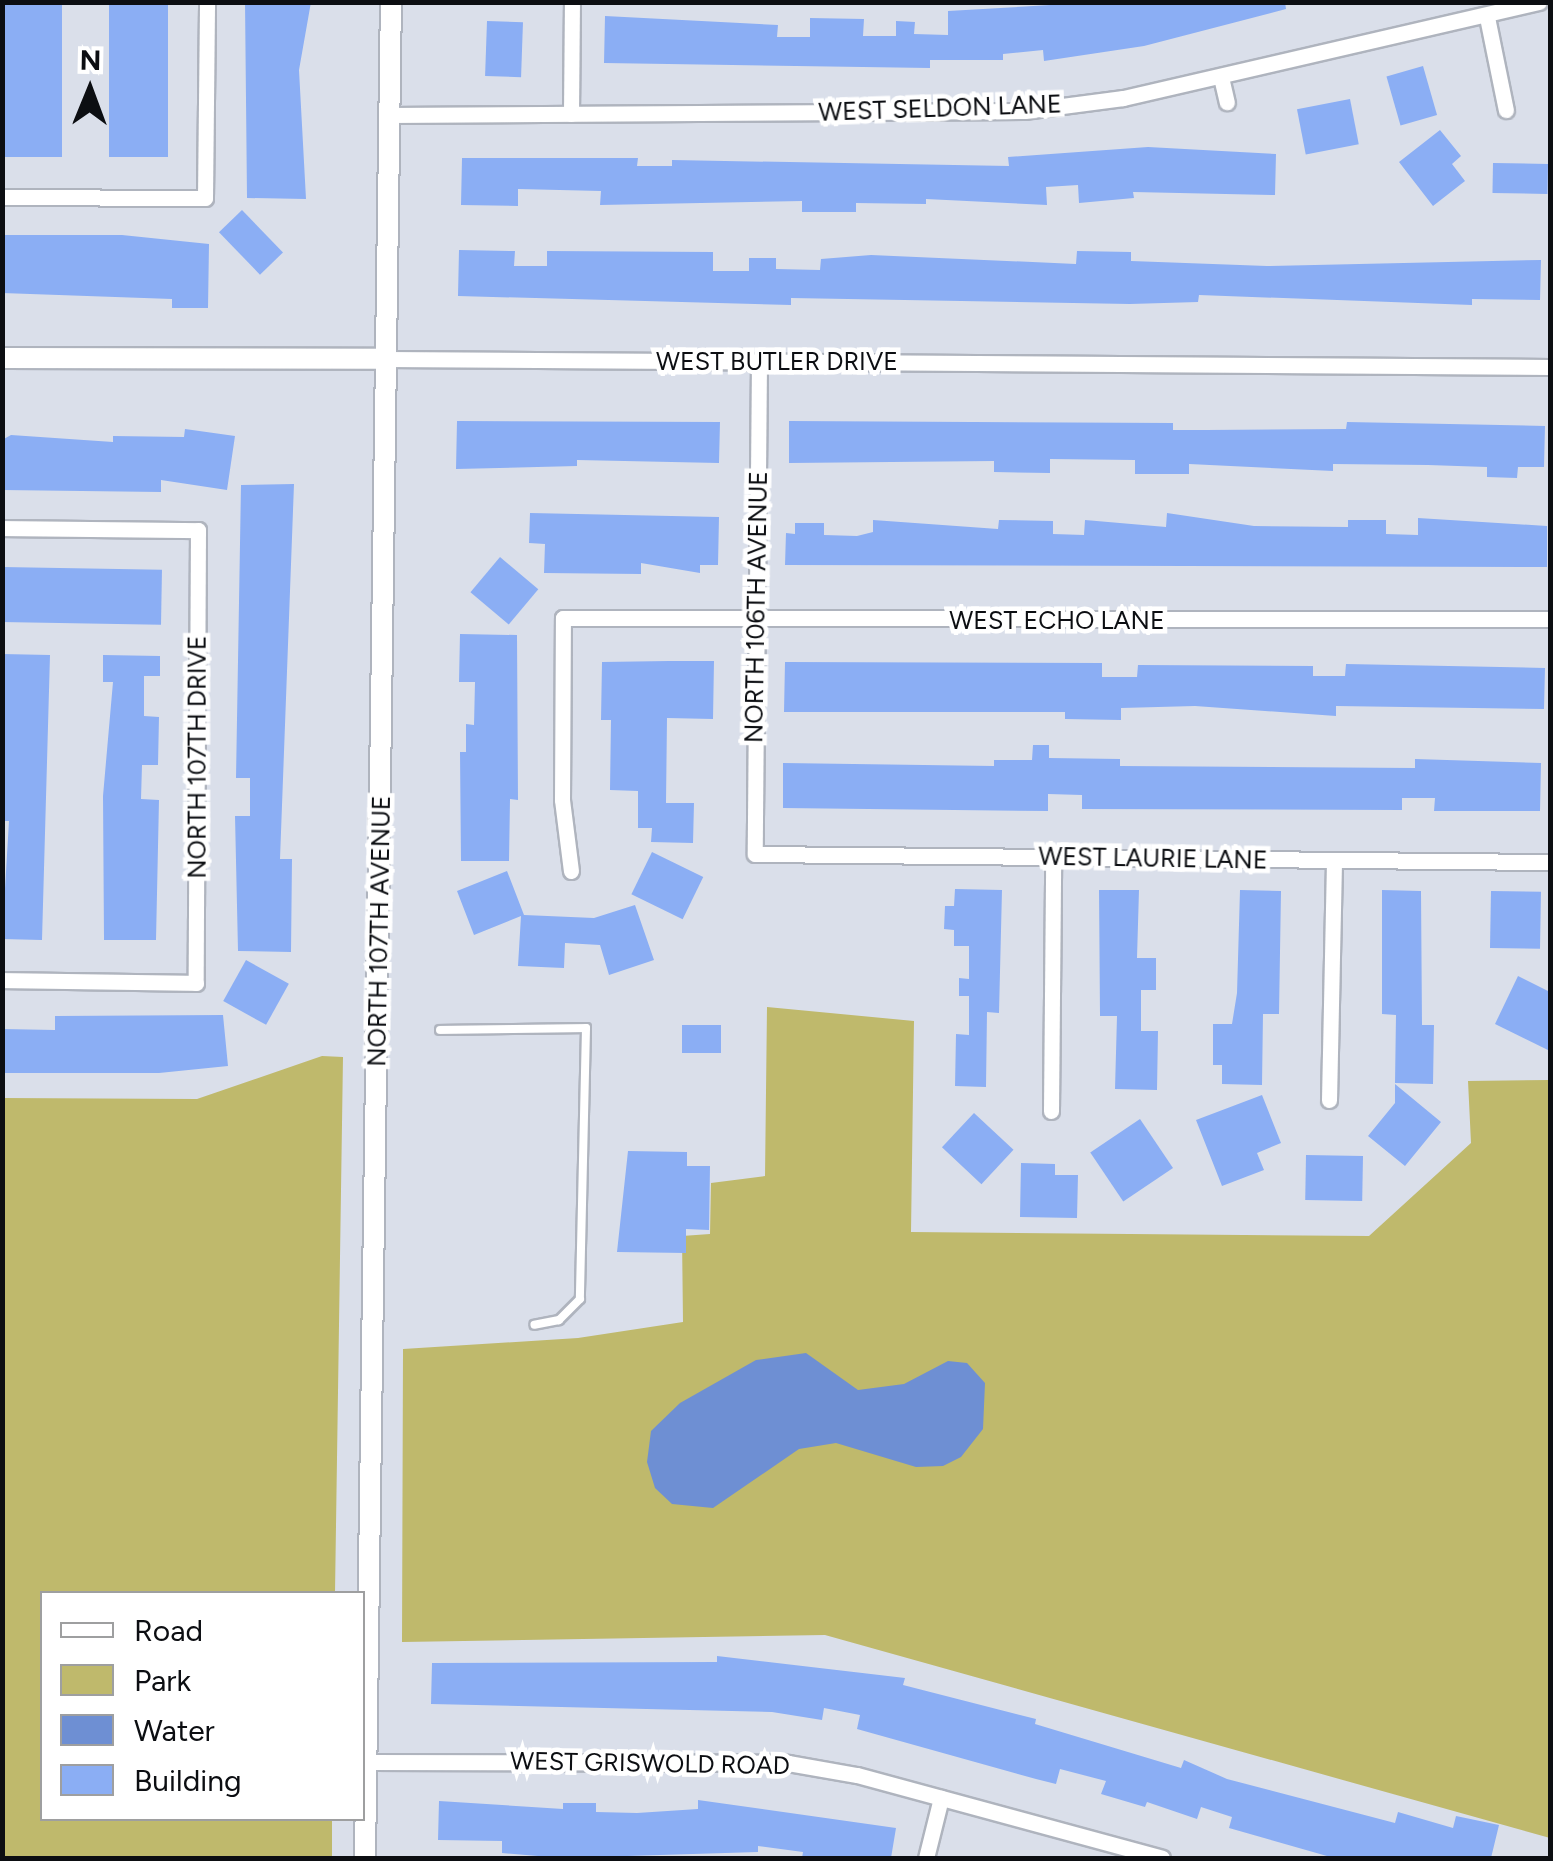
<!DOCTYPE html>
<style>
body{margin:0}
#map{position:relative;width:1553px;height:1861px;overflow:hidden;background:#dadfea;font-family:Figtree,sans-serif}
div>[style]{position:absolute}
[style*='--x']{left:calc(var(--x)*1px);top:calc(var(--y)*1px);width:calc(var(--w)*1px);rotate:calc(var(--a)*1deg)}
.green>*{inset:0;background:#bfb96c}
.water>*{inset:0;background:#6e8fd3}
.building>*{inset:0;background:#8baef4;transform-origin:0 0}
.roads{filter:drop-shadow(2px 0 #afb4be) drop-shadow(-2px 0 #afb4be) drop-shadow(0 2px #afb4be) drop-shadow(0 -2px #afb4be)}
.service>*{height:8px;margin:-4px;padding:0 4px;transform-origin:4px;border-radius:4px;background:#fff}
.minor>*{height:15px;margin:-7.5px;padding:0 7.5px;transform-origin:7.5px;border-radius:7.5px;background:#fff}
.tertiary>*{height:20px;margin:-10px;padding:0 10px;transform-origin:10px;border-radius:10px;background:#fff}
span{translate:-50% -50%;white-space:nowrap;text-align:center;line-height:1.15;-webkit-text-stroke:9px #fff;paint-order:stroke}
.street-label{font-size:25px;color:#0c0e12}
.frame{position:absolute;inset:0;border:5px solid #0c0e12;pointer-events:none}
.legend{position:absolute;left:40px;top:1591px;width:325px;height:230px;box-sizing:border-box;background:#fff;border:2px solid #9e9fa0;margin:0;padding:12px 18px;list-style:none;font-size:30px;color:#0c0e12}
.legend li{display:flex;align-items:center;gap:20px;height:50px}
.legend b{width:50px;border:2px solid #9e9fa0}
.north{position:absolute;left:40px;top:40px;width:100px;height:100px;-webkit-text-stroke:8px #fff;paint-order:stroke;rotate:1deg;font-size:28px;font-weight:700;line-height:40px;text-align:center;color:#0c0e12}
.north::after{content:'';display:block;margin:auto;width:35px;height:45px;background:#0c0e12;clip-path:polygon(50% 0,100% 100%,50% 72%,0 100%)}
</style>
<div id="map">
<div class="green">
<i style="clip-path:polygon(767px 1007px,914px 1021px,911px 1232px,1369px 1236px,1471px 1143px,1468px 1081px,1550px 1080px,1550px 1838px,825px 1635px,402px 1642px,403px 1349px,578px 1338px,683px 1322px,682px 1236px,710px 1234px,711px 1183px,765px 1176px)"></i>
<i style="clip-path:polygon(322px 1056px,343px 1057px,335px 1593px,42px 1594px,42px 1818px,332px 1819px,332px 1858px,3px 1858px,3px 1098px,197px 1099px)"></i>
</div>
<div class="water">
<i style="clip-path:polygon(806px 1353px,858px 1390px,904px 1384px,948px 1361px,967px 1363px,985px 1383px,983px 1429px,961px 1457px,943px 1466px,916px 1467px,836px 1443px,799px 1449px,713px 1508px,672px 1504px,655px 1488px,647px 1462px,651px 1431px,680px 1403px,756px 1360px)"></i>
</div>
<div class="building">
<i style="left:4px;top:2px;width:58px;height:155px"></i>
<i style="left:109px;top:2px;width:59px;height:155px"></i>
<i style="clip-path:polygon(245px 2px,311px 2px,299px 70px,306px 199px,247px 198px)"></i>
<i style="clip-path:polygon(1102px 2px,1285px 2px,1286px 9px,1144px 46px,1044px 61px,1043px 50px,1003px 54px,1003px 60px,930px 60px,930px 68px,604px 63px,605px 16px,778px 25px,777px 37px,810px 37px,810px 18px,864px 19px,863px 36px,896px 36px,896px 21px,915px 22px,914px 34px,948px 35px,948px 11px)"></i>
<i style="left:487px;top:21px;width:36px;height:55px;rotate:2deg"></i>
<i style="left:1423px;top:66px;width:51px;height:38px;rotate:74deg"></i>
<i style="left:1350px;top:99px;width:46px;height:54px;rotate:79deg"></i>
<i style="clip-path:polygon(1440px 130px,1461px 156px,1452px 164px,1465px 181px,1433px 206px,1399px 162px)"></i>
<i style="clip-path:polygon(1148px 147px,1276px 154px,1275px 195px,1133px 192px,1134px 198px,1079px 203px,1078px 185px,1046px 187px,1047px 205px,926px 199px,926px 204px,856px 203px,856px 212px,802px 212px,802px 201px,600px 205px,601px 191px,518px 189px,518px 206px,461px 205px,462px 158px,638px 158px,637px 166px,672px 166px,672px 160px,1009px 166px,1008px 157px)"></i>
<i style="left:1493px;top:163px;width:55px;height:30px;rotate:1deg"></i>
<i style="left:242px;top:210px;width:59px;height:32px;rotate:46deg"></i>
<i style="clip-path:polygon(3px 235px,122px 235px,209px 244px,208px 308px,172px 308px,172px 299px,2px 293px)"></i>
<i style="clip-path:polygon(459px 250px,515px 251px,514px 266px,547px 266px,547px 251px,713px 252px,713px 271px,749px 271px,749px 258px,776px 258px,776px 269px,820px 270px,821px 259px,871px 255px,1076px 264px,1077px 251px,1131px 252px,1131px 261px,1267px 266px,1541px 260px,1540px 300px,1472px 299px,1472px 305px,1199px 295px,1198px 302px,1130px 304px,791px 298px,791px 305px,458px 296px)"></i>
<i style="clip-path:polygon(457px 421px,720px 422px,719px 463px,577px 460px,577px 466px,456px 469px)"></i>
<i style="clip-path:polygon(789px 421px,1173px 423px,1173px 430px,1206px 430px,1346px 429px,1347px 422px,1545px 426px,1544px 467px,1518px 467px,1517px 478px,1487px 477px,1487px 467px,1428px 465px,1333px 464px,1333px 471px,1189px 464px,1189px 474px,1135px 474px,1135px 460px,1050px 459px,1050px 473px,994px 472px,994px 461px,789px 463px)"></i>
<i style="clip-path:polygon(185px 429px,235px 436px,227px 490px,161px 480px,161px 492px,2px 490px,2px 440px,11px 435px,113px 442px,113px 436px,184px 437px)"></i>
<i style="clip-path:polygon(294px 484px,280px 859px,292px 859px,291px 952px,238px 951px,235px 816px,250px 816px,250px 778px,236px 778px,241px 485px)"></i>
<i style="clip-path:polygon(530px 513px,719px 517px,718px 565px,700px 565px,700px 573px,641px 563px,641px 574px,544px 573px,545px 544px,529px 543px)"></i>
<i style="clip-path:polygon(1167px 513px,1254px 526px,1348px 527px,1348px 520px,1386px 520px,1386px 534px,1418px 535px,1418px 518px,1547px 526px,1547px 567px,785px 565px,786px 533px,795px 534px,795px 523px,824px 523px,824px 535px,857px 536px,873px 532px,873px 520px,998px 529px,999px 520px,1053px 521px,1053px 534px,1084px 535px,1085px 520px,1166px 527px)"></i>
<i style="left:500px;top:557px;width:50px;height:46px;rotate:40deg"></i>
<i style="left:2px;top:567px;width:160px;height:55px;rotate:1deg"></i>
<i style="clip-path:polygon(460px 634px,517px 635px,518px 800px,510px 799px,509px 861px,461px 861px,460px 752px,466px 752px,466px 724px,474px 725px,475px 682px,459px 682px)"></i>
<i style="clip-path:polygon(2px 654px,50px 655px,42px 940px,2px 939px,9px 821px,2px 821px)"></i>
<i style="clip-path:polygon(103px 655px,160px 656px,160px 676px,144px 676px,144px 716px,159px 717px,158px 765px,142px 765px,141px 799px,159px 800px,156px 940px,104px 940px,103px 796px,113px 682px,103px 682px)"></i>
<i style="clip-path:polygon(669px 661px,714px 661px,713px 719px,667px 718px,666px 803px,694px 803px,693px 843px,651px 842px,652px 828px,638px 828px,638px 791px,610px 790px,611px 720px,601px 720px,602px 662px)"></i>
<i style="clip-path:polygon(785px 662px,1102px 663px,1102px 677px,1137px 677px,1138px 665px,1313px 666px,1313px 676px,1345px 676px,1346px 664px,1545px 668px,1544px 709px,1336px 706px,1336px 716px,1195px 706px,1121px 708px,1121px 720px,1065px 719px,1065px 712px,784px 712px)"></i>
<i style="clip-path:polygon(1033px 745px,1049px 745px,1049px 758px,1120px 759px,1120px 766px,1415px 768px,1415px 759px,1541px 763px,1540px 811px,1434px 811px,1435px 798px,1402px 798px,1402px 810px,1082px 809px,1082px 795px,1048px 794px,1048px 811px,783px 808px,783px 763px,994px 766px,994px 760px,1032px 760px)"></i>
<i style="left:652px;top:852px;width:57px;height:47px;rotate:26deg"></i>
<i style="clip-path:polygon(507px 871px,524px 915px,594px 918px,635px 905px,654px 960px,609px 975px,600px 945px,565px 943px,564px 968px,518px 966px,521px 916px,474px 935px,457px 891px)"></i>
<i style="clip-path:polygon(955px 889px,1002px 890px,999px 1013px,987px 1012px,986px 1087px,955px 1086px,956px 1034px,969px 1035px,969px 996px,959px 996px,959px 978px,969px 979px,969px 946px,954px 946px,954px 930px,944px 929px,945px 906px,954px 906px)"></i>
<i style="clip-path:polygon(1099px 890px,1139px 890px,1137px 958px,1156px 958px,1156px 990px,1141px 990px,1141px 1031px,1158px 1031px,1157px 1090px,1115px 1089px,1117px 1016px,1100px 1016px)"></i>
<i style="clip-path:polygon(1240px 890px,1281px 891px,1279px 1014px,1263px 1014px,1262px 1085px,1222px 1084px,1222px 1065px,1213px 1065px,1213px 1024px,1232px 1024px,1237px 993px)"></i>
<i style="clip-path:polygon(1382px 890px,1421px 891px,1422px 1025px,1434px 1025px,1433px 1084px,1395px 1083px,1396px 1015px,1382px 1014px)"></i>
<i style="left:1491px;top:891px;width:50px;height:57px;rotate:1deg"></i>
<i style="left:246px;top:960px;width:49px;height:47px;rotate:29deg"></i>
<i style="clip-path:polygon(1518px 976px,1550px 992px,1550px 1051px,1495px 1024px)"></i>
<i style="clip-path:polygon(223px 1015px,228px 1066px,159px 1073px,2px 1073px,2px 1029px,55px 1030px,55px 1016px)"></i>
<i style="left:682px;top:1025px;width:39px;height:28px"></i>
<i style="clip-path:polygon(1395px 1084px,1441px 1122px,1405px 1166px,1368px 1136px,1395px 1103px)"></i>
<i style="clip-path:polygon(1262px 1095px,1281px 1143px,1257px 1153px,1264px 1170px,1222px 1186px,1196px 1120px)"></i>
<i style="left:974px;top:1113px;width:54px;height:47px;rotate:43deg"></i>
<i style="left:1140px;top:1119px;width:59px;height:60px;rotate:56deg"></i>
<i style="clip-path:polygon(628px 1151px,687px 1152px,687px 1166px,710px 1166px,709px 1230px,686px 1229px,686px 1253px,617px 1252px)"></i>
<i style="left:1306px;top:1155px;width:57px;height:45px;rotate:1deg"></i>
<i style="clip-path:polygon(1021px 1163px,1055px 1164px,1055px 1175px,1078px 1175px,1077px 1218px,1020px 1217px)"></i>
<i style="clip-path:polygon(717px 1656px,905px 1678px,903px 1685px,1036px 1719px,1035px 1724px,1181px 1768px,1184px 1760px,1227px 1779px,1395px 1823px,1398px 1812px,1453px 1828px,1456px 1816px,1499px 1825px,1491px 1858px,1334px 1858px,1229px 1828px,1232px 1817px,1201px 1807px,1197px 1819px,1147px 1802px,1145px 1807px,1101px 1794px,1106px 1781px,1060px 1769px,1056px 1784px,1036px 1779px,857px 1729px,860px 1715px,824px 1708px,822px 1720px,772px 1712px,431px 1704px,432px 1663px,717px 1662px)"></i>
<i style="clip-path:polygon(698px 1800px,896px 1828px,891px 1858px,802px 1858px,803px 1852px,758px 1846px,758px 1852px,562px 1858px,502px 1853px,502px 1841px,438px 1840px,439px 1801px,563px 1809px,563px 1803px,596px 1803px,596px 1812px,637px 1813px,698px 1809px)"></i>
</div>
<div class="roads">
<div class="service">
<i style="--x:440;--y:1030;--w:146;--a:-0.8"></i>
<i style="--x:586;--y:1028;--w:271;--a:91.3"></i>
<i style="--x:580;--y:1299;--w:30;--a:135"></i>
<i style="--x:559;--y:1320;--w:25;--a:169"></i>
</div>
<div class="minor">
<i style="--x:1487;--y:17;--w:95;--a:78.5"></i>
<i style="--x:1221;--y:77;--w:26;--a:77"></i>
<i style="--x:571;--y:114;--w:112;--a:-89.5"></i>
<i style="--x:389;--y:115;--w:635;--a:-0.36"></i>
<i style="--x:1024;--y:111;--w:100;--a:-7.5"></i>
<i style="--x:1123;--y:98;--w:427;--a:-13"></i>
<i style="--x:2;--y:197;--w:203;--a:0.3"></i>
<i style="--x:205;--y:198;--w:196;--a:-89.4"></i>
<i style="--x:385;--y:359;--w:1165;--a:0.39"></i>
<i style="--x:759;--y:361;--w:493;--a:90.5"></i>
<i style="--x:755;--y:854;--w:795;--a:0.58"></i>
<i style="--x:2;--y:528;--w:196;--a:0.6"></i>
<i style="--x:198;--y:530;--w:453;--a:90.3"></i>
<i style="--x:196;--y:983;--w:194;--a:-179.1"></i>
<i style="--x:571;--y:871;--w:72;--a:-97.2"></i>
<i style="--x:562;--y:800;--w:182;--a:-89.7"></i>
<i style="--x:563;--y:618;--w:987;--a:0.06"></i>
<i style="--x:1329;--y:1100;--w:240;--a:-88.8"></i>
<i style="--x:1051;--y:1111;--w:254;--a:-89.5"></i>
<i style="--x:366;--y:1762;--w:422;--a:0.1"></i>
<i style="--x:788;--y:1763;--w:70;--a:9.9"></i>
<i style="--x:857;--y:1775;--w:316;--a:15.2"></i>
<i style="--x:926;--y:1858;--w:62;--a:-76"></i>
</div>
<div class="tertiary">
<i style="--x:2;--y:358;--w:383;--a:0.1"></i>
<i style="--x:365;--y:1858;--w:1856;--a:-89.2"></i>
</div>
</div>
<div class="street-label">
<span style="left:940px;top:108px;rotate:-2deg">WEST SELDON LANE</span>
<span style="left:777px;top:361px">WEST BUTLER DRIVE</span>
<span style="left:756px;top:607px;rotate:-89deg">NORTH 106TH AVENUE</span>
<span style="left:1057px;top:620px">WEST ECHO LANE</span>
<span style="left:197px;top:757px;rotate:-90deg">NORTH 107TH DRIVE</span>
<span style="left:1153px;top:858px;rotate:1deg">WEST LAURIE LANE</span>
<span style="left:379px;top:931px;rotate:-89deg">NORTH 107TH AVENUE</span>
<span style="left:650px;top:1763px;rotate:1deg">WEST GRISWOLD ROAD</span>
</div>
<div class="frame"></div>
<ul class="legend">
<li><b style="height:12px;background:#fff"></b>Road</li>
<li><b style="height:28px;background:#bfb96c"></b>Park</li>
<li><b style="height:28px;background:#6e8fd3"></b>Water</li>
<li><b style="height:28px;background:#8baef4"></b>Building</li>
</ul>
<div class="north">N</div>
</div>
